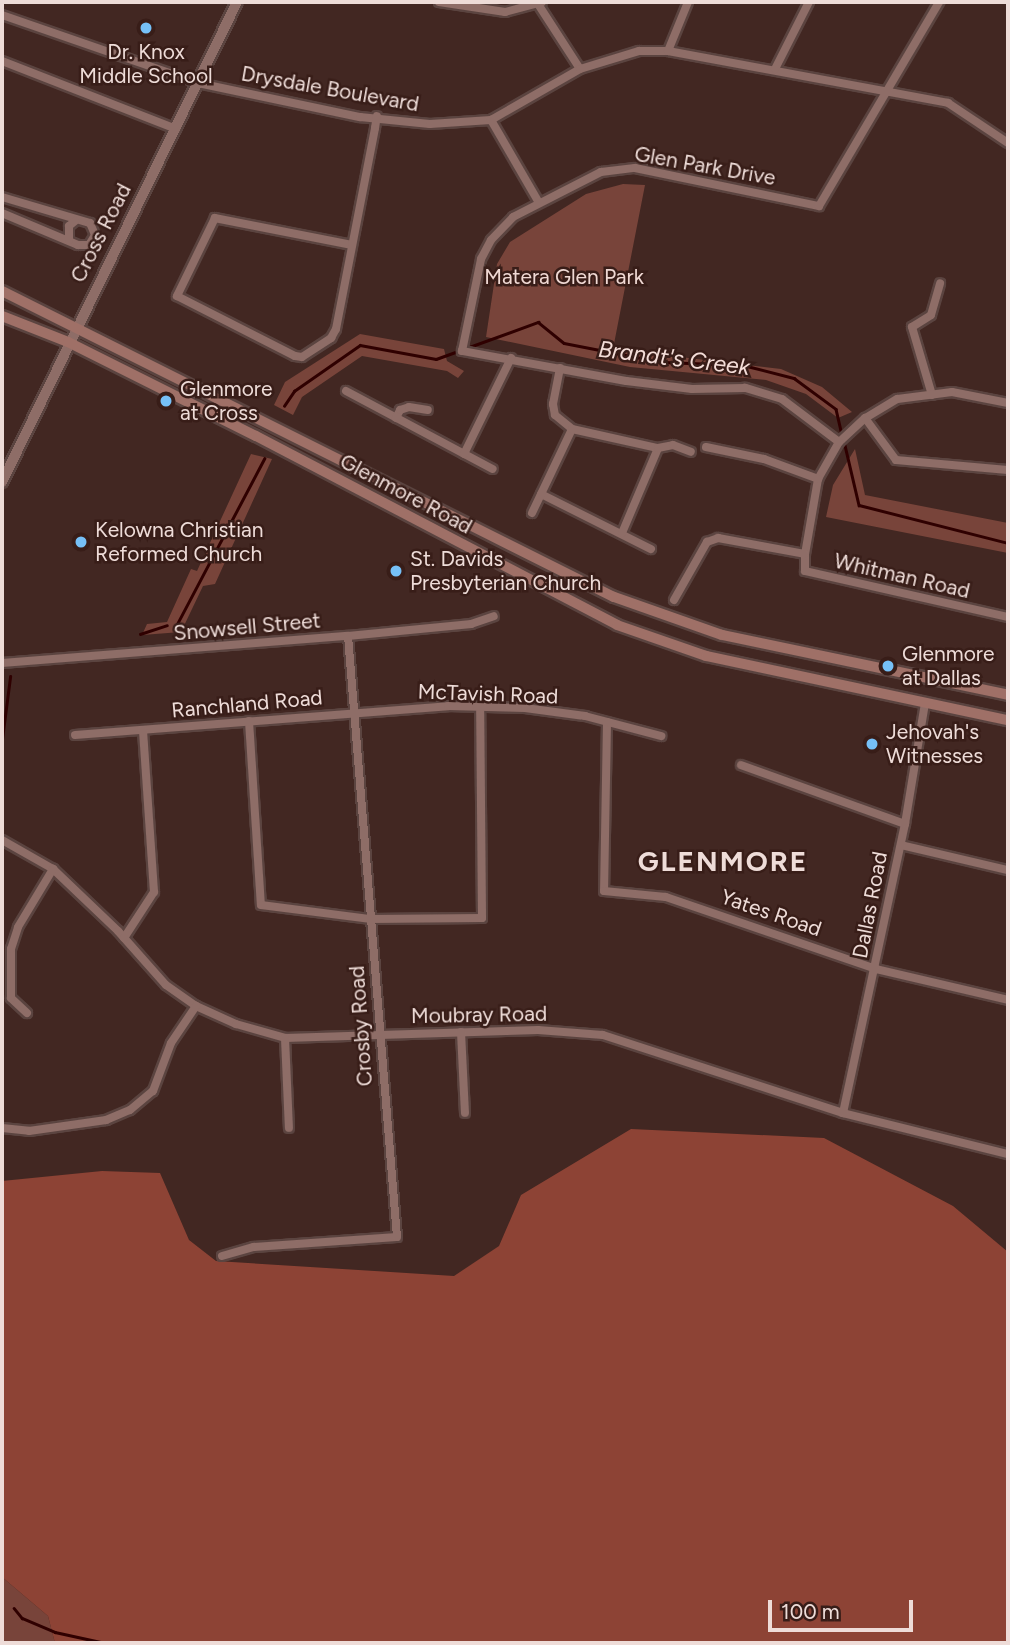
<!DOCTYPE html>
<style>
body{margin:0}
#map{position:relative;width:1010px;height:1645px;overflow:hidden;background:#422722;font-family:Figtree,sans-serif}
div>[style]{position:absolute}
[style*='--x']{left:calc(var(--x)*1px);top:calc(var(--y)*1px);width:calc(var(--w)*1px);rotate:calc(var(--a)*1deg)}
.green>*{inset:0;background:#78443a}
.forest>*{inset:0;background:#8d4335}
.stream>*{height:2.5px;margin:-1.25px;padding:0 1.25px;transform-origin:1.25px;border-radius:1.25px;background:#2f0000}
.roads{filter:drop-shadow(2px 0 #5b4440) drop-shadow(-2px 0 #5b4440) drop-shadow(0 2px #5b4440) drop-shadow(0 -2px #5b4440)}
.minor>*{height:8px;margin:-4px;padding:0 4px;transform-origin:4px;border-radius:4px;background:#8e6d67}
.tertiary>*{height:10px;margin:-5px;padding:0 5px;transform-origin:5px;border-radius:5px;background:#8e6d67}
.secondary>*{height:10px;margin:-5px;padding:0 5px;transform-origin:5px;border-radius:5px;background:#9f7067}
.dots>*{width:19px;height:19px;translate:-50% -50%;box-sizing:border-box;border:4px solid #381d18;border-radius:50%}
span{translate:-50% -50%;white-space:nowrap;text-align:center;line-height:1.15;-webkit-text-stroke:5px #381d18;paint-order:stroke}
.poi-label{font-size:21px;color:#eedcd8}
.left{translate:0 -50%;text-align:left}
.street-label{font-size:21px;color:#eedcd8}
.park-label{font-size:21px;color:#f0d9d4}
.water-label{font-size:23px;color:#f4ddd8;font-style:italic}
.district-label{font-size:28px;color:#eedcd8;font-weight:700;letter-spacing:2px}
.frame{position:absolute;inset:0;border:4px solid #eedcd8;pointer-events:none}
.scale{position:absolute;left:768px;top:1600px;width:145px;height:32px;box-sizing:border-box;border:4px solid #eedcd8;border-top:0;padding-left:9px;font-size:21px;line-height:24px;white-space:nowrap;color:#eedcd8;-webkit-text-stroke:5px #381d18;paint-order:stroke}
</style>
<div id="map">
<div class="green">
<i style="clip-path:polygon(623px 184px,645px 185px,613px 349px,781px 369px,822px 387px,852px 412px,838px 418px,806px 394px,766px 380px,630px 367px,486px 337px,497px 264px,510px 242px,586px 194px)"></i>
<i style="clip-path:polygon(360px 334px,444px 349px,447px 361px,464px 371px,458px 378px,447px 371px,362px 356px,302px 397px,293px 415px,274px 405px,285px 382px)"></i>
<i style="clip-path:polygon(855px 449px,865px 495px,1008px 523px,1008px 553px,826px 517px,833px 485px)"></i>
<i style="clip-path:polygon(251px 454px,272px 459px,215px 584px,203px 586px,181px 632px,142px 635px,147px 624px,167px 622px,191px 569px,197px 571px)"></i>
<i style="clip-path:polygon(2px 1577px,48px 1616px,55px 1643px,2px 1643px)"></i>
</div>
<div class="forest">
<i style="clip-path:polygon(631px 1129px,824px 1138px,953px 1206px,1008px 1252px,1008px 1643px,55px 1643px,48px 1616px,2px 1577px,2px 1181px,102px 1171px,160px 1173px,189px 1240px,216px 1261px,454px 1276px,499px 1246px,521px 1195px)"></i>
</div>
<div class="stream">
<i style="--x:284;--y:406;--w:18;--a:-56"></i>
<i style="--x:294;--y:391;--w:80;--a:-34.9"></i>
<i style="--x:360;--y:345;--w:77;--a:10.4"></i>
<i style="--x:436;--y:359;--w:109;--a:-19.9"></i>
<i style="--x:538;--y:322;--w:33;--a:39"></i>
<i style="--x:564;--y:343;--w:100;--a:11"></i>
<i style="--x:662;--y:362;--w:81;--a:2.1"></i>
<i style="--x:743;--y:365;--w:53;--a:14.3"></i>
<i style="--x:794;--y:378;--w:52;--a:36.4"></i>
<i style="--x:836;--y:409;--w:27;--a:77"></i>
<i style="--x:844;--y:441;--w:66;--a:76.8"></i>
<i style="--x:859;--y:505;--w:154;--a:14.3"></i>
<i style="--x:177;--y:624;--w:187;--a:-62.2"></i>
<i style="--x:140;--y:634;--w:28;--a:-18"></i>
<i style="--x:2;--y:739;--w:63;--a:-82.6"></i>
<i style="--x:14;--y:1608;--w:13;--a:51"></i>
<i style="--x:22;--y:1618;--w:36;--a:23"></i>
<i style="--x:55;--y:1632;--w:51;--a:12.4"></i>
</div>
<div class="roads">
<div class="minor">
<i style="--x:439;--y:2;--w:67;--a:8.6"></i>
<i style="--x:505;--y:12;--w:38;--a:-15"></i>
<i style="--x:538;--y:4;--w:77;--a:57.1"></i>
<i style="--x:2;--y:15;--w:207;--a:19.1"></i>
<i style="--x:198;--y:83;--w:166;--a:11.9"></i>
<i style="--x:360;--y:117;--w:70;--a:5.7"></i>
<i style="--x:430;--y:124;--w:61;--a:-3.8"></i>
<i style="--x:491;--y:120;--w:103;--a:-29.8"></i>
<i style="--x:580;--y:69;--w:62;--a:-17"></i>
<i style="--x:639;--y:51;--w:29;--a:0"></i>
<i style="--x:668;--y:51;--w:285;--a:10.5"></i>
<i style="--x:948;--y:103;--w:72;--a:33.7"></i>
<i style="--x:668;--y:51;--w:53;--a:-67.8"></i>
<i style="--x:2;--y:61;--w:187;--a:21.3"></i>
<i style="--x:775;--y:69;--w:75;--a:-63.1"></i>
<i style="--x:491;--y:120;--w:94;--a:59.9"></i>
<i style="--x:2;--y:197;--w:92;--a:16.5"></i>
<i style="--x:90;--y:223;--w:13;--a:67"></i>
<i style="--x:95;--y:235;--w:12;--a:121"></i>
<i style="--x:89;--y:245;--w:11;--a:180"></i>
<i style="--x:78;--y:245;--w:82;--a:-157.2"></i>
<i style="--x:69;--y:240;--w:14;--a:-90"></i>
<i style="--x:69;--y:226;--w:8;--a:-40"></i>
<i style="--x:352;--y:245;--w:140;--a:-168.9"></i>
<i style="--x:215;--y:218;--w:87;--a:116"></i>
<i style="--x:177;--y:296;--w:132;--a:27"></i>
<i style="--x:295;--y:356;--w:7;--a:8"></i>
<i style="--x:302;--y:357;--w:35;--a:-33"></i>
<i style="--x:331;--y:338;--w:10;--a:-61"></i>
<i style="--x:336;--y:329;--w:205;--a:-79"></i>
<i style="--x:375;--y:128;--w:12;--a:-81"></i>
<i style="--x:560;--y:368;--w:37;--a:101"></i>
<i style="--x:553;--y:404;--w:11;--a:80"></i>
<i style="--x:555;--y:415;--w:22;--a:39"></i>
<i style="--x:346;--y:391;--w:166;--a:28"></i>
<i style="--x:932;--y:395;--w:71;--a:-106.4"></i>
<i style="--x:912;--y:327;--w:22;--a:-32"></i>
<i style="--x:931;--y:315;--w:33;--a:-74"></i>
<i style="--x:1008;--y:403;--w:57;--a:-168.9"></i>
<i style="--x:952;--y:392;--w:55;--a:172.7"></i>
<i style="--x:897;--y:399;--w:37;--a:149"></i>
<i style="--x:865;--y:418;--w:35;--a:137"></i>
<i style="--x:839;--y:442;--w:43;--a:119.6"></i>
<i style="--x:818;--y:479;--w:76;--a:99.8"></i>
<i style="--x:805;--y:554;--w:17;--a:90"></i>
<i style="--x:805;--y:571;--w:208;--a:12.8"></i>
<i style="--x:396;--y:418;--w:9;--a:-63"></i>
<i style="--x:400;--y:410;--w:9;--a:-18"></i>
<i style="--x:409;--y:407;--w:19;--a:9"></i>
<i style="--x:865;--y:418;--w:52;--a:53.6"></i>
<i style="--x:896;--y:460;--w:112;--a:5.1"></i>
<i style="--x:839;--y:442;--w:71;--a:-143"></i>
<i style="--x:782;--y:399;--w:39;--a:-163"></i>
<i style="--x:745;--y:388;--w:53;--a:178.9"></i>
<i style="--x:692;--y:389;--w:66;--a:-173.1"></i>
<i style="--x:626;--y:381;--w:167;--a:-169.6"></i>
<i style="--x:462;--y:351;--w:94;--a:-78.3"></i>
<i style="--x:481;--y:259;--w:21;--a:-62"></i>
<i style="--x:491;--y:240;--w:32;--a:-46"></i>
<i style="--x:513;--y:217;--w:99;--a:-27.1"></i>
<i style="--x:601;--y:172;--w:34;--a:-7"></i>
<i style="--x:635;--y:168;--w:188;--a:11.7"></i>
<i style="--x:819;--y:206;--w:237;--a:-59.5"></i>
<i style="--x:706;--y:447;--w:59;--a:11.7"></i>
<i style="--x:764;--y:459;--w:58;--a:20.3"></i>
<i style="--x:464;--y:454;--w:107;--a:-63.9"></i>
<i style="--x:541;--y:494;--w:123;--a:26.6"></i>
<i style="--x:532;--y:513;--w:93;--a:-64.5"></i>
<i style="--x:572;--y:429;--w:88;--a:12.5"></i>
<i style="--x:622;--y:533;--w:92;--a:-67"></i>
<i style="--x:658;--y:448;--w:15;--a:-11"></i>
<i style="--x:673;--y:445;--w:19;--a:21"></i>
<i style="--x:674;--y:600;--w:67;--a:-60.4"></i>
<i style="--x:707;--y:542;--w:12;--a:-20"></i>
<i style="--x:718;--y:538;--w:88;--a:10.4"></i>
<i style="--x:2;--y:663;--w:347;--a:-4.5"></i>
<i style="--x:348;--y:636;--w:124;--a:-5.6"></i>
<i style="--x:471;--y:624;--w:24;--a:-19"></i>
<i style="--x:249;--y:721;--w:184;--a:86.3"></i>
<i style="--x:261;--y:905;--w:111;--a:7.3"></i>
<i style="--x:371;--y:919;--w:111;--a:-0.5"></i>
<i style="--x:482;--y:918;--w:211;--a:-90.5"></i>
<i style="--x:607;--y:722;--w:169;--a:91"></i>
<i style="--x:604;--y:891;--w:62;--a:5.5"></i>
<i style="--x:666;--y:897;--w:222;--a:18.9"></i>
<i style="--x:876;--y:969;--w:136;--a:13.2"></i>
<i style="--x:75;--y:735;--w:374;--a:-4.4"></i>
<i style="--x:448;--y:706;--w:77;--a:1.5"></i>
<i style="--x:525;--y:708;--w:61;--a:7.6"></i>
<i style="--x:585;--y:716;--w:79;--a:14.7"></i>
<i style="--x:741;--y:765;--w:174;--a:19.8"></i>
<i style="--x:2;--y:840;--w:59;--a:29.6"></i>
<i style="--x:53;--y:869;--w:90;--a:43.6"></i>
<i style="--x:118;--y:931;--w:72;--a:48.4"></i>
<i style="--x:166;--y:985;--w:37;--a:35"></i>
<i style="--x:196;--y:1006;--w:44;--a:24.2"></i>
<i style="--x:236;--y:1024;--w:51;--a:15.9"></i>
<i style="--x:285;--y:1038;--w:253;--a:-1.8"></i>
<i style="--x:538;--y:1030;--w:65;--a:4.4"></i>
<i style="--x:603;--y:1035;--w:252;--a:18"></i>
<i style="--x:843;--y:1113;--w:170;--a:14"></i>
<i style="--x:901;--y:845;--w:110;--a:13.2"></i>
<i style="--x:124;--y:938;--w:55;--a:-56.9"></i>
<i style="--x:154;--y:892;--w:162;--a:-93.9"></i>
<i style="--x:27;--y:1013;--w:22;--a:-137"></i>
<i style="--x:11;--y:998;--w:49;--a:-90"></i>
<i style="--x:11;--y:949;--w:23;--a:-72"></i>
<i style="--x:18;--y:927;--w:68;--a:-58.9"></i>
<i style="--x:461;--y:1032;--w:81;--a:87.2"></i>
<i style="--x:285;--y:1038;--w:90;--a:87.5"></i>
<i style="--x:843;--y:1113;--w:296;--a:-77.9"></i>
<i style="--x:905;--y:824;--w:123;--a:-80.6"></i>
<i style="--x:2;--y:1128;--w:27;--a:6"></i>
<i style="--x:29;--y:1131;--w:78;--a:-8.1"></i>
<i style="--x:106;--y:1120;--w:26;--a:-23"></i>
<i style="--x:130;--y:1110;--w:30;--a:-40"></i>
<i style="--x:153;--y:1091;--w:51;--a:-69.4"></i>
<i style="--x:171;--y:1043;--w:45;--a:-56"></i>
<i style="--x:222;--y:1256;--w:33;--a:-16"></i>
<i style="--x:254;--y:1247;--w:143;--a:-4"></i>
<i style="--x:397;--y:1237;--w:603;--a:-94.66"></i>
</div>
<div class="tertiary">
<i style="--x:2;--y:482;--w:534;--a:-63.91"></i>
</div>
<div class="secondary">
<i style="--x:2;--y:291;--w:684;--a:26.57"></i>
<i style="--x:614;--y:597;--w:114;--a:19.4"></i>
<i style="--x:722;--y:635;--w:292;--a:11.8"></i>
<i style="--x:2;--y:316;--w:71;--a:21.5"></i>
<i style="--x:68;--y:342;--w:210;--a:26.6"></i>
<i style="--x:256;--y:436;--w:407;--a:27.6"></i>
<i style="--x:617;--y:625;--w:94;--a:19.2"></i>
<i style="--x:706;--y:656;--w:309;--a:12"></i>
</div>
</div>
<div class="dots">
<i style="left:146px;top:28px;background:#76c0f7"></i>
<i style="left:166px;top:401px;background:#76c0f7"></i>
<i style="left:81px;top:542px;background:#76c0f7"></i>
<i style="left:396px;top:571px;background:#76c0f7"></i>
<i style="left:888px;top:666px;background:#76c0f7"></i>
<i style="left:872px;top:744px;background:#76c0f7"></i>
</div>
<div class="poi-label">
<span style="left:146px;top:64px">Dr. Knox<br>Middle School</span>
<span class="left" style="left:180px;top:401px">Glenmore<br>at Cross</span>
<span class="left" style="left:95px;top:542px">Kelowna Christian<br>Reformed Church</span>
<span class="left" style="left:410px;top:571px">St. Davids<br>Presbyterian Church</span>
<span class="left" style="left:902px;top:666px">Glenmore<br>at Dallas</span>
<span class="left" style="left:886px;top:744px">Jehovah's<br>Witnesses</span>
</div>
<div class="street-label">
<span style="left:330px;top:89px;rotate:10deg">Drysdale Boulevard</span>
<span style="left:705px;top:166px;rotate:10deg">Glen Park Drive</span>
<span style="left:101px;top:233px;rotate:-63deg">Cross Road</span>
<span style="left:406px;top:494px;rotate:28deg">Glenmore Road</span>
<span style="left:902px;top:576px;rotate:13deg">Whitman Road</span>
<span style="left:247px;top:627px;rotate:-5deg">Snowsell Street</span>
<span style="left:488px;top:694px;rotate:2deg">McTavish Road</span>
<span style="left:247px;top:704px;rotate:-5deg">Ranchland Road</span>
<span style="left:870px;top:905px;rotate:-79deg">Dallas Road</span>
<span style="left:771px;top:913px;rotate:19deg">Yates Road</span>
<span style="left:479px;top:1015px;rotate:-1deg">Moubray Road</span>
<span style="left:361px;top:1026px;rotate:-94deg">Crosby Road</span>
</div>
<div class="park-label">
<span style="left:564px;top:277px">Matera Glen Park</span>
</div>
<div class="water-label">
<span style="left:674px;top:358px;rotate:7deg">Brandt's Creek</span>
</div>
<div class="district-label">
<span style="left:723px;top:861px">GLENMORE</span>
</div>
<div class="frame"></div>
<div class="scale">100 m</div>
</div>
